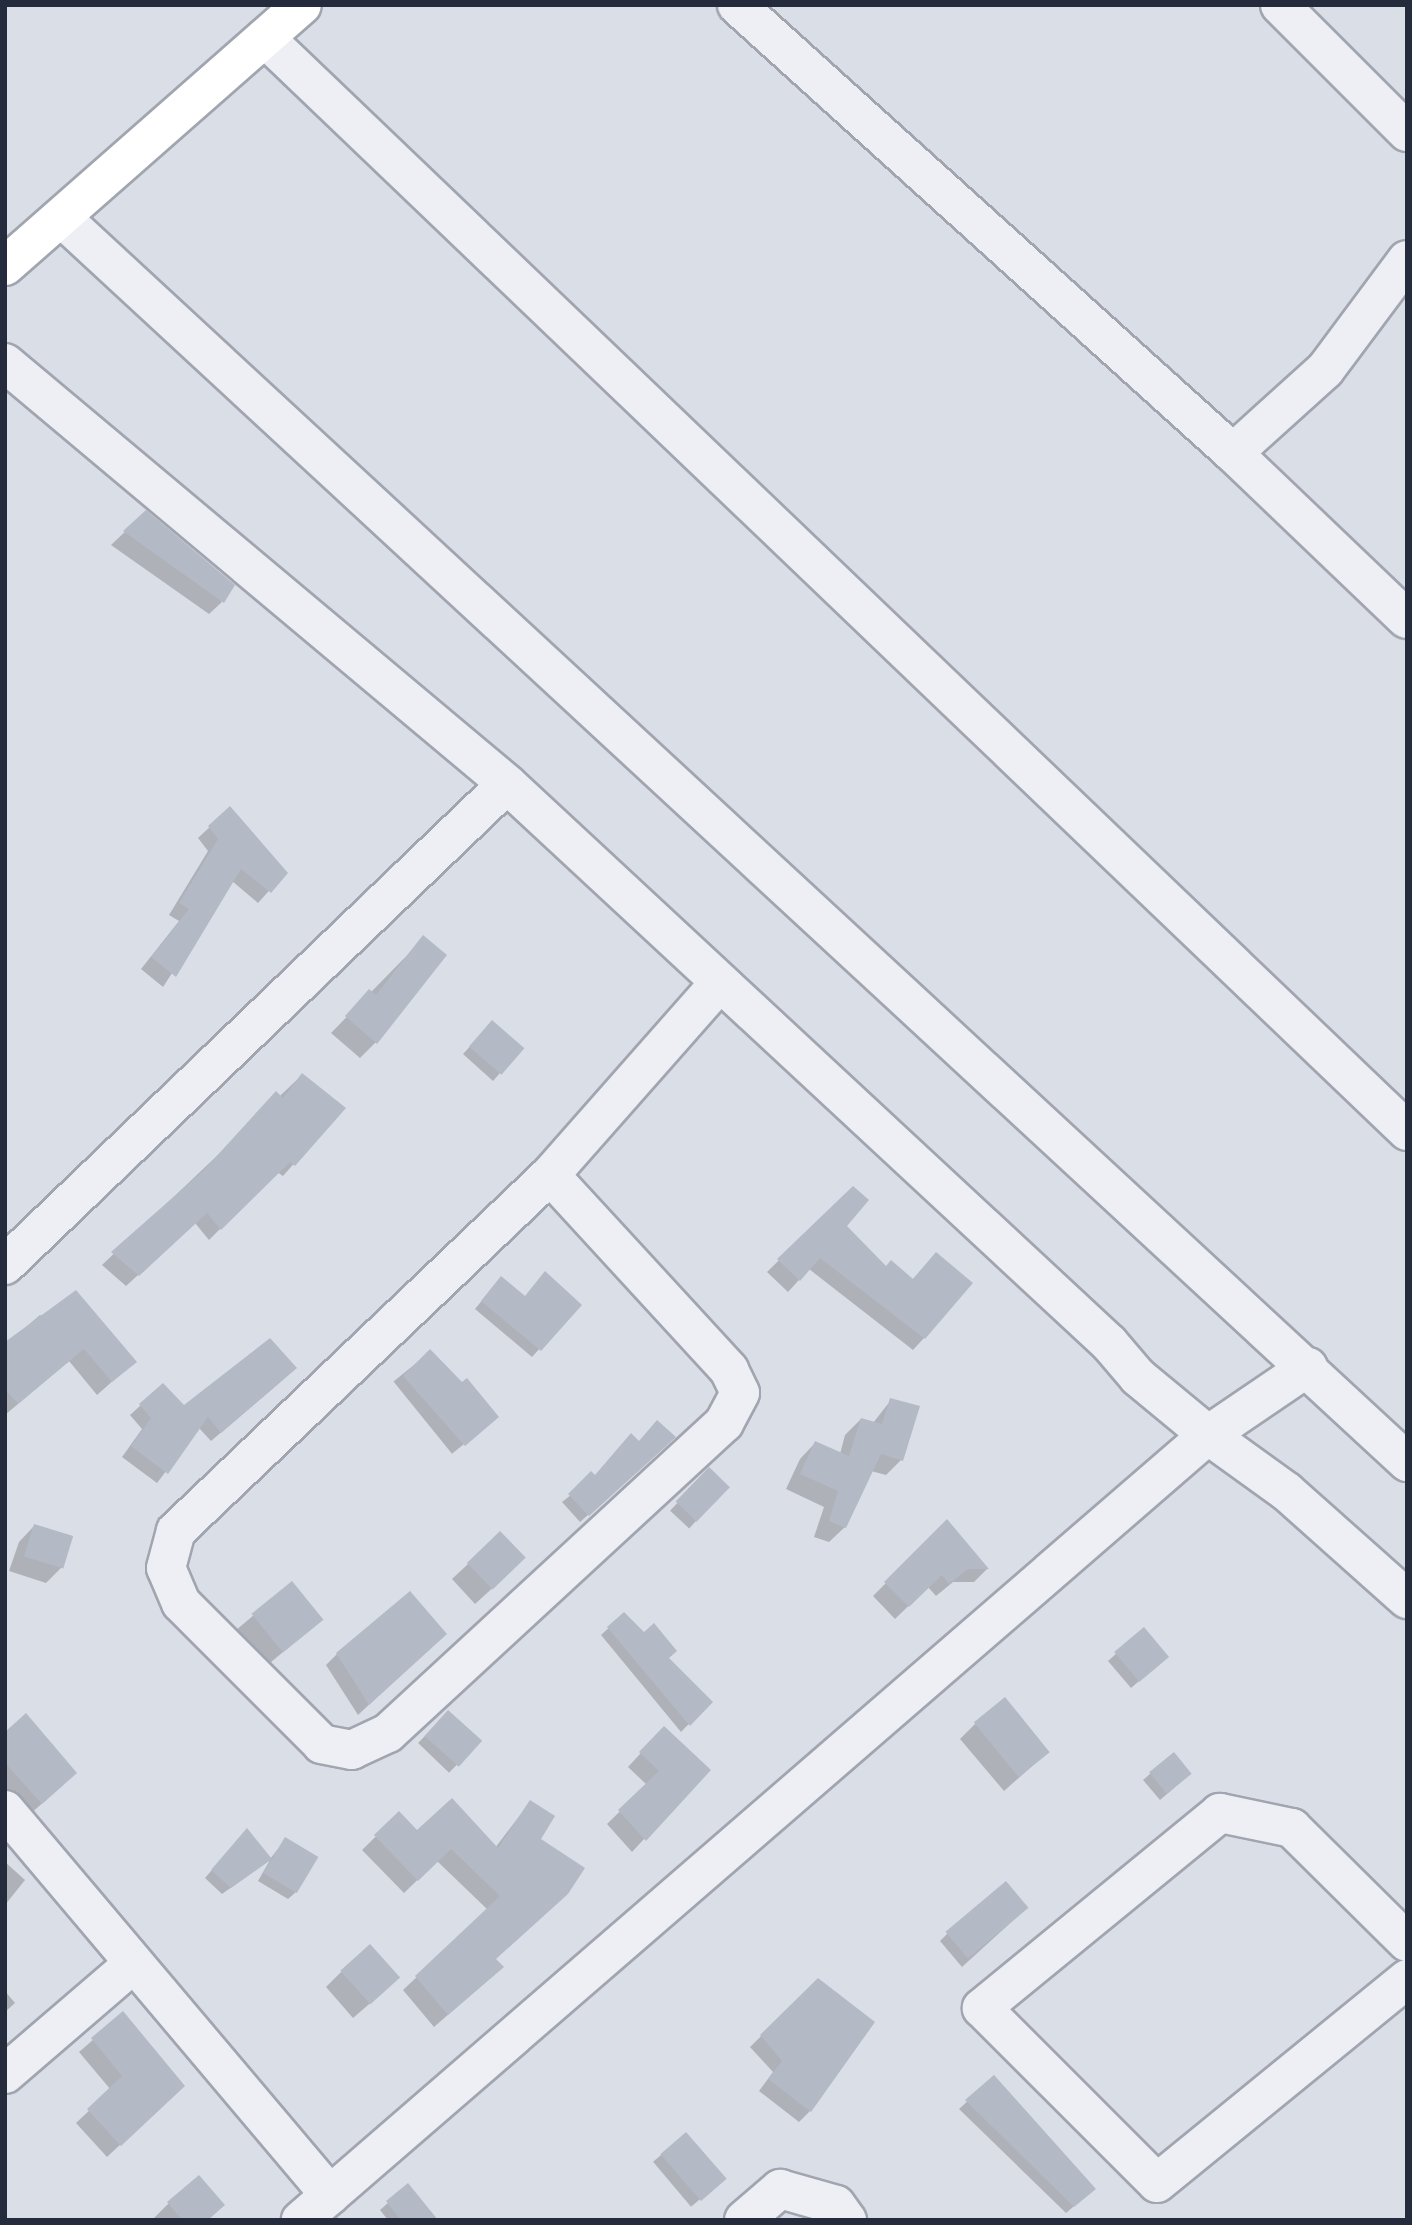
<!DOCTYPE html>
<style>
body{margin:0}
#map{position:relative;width:1412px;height:2225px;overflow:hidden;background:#dadee6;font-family:"IBM Plex Sans",sans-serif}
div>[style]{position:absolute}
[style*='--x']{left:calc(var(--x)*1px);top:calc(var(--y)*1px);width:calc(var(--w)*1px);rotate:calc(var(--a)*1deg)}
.shadow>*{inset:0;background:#0003;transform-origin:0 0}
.building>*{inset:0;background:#b4b9c6;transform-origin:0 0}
.roads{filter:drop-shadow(2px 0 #a0a5b0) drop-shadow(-2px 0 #a0a5b0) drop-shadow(0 2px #a0a5b0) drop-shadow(0 -2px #a0a5b0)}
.minor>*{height:38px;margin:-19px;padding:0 19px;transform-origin:19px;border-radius:19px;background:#edeff4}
.major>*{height:38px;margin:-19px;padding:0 19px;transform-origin:19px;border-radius:19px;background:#fff}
span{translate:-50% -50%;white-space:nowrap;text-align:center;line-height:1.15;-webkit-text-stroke:6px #eaedf4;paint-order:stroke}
.frame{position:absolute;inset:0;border:7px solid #242b3d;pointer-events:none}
</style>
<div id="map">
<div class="shadow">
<i style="clip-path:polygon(146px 512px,222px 602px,209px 614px,111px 545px)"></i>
<i style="clip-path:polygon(230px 808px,285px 873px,258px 903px,232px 881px,163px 987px,141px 969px,179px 921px,169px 915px,208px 851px,198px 838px)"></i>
<i style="clip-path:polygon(424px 938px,376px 1042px,360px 1058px,331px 1033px)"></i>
<i style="clip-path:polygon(485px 1030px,521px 1049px,493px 1081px,463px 1054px)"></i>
<i style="clip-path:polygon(302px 1075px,343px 1108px,283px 1176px,277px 1172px,209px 1240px,195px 1223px,126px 1286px,102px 1265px)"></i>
<i style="clip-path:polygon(853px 1188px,844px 1226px,885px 1268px,912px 1280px,936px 1254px,924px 1338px,913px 1350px,809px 1269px,788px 1292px,767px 1272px)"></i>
<i style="clip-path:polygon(494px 1286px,525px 1298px,579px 1305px,532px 1357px,475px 1309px)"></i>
<i style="clip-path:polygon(40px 1315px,134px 1362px,97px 1395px,69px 1361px,5px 1415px,5px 1345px)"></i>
<i style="left:430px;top:1352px;width:93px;height:47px;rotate:51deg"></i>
<i style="clip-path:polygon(285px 1378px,211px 1441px,199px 1428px,157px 1483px,122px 1457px,142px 1429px,130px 1415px,163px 1385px,183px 1408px)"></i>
<i style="clip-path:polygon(891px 1400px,901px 1460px,886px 1475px,871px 1471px,845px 1527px,829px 1542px,814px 1537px,824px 1507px,786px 1489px,800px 1459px,815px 1443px,840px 1454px,845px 1435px,861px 1419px,873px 1423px)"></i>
<i style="clip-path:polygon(638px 1443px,667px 1445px,580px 1522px,562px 1502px)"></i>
<i style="left:709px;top:1469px;width:26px;height:57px;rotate:43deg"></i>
<i style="clip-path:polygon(947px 1522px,987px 1569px,974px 1582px,953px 1582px,936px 1596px,928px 1587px,895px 1619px,873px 1596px)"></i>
<i style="clip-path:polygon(34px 1526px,62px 1567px,46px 1583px,9px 1571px,19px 1542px)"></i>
<i style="clip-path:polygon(500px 1534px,508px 1574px,475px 1604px,452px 1579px)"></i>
<i style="left:291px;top:1584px;width:47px;height:72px;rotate:50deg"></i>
<i style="clip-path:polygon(624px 1614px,710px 1702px,681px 1732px,601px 1635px)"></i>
<i style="clip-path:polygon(1143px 1630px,1159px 1664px,1131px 1688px,1108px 1661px)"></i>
<i style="clip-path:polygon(434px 1644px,358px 1715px,326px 1665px,337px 1654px)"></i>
<i style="left:448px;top:1712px;width:43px;height:43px;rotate:44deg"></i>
<i style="clip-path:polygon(975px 1724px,1048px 1752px,1004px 1791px,960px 1739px)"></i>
<i style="clip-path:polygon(5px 1734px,63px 1785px,29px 1815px,5px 1788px)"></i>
<i style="clip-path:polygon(651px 1742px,708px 1770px,632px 1852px,607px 1824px,647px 1785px,628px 1767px)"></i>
<i style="clip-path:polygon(1151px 1773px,1182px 1781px,1160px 1800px,1143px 1780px)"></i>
<i style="clip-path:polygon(530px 1802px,539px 1839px,488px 1980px,434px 2027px,403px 1990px,488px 1910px,437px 1861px,404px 1893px,362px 1850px,399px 1814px,417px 1832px,495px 1848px)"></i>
<i style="clip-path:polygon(240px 1838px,270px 1859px,285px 1840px,296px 1892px,288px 1899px,258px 1881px,270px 1860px,222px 1894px,205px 1878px)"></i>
<i style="clip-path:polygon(5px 1862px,25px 1880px,5px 1905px)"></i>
<i style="clip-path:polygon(1019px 1915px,962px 1967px,940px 1941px,947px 1934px)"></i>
<i style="clip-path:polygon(341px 1972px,382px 1993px,353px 2018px,326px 1987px)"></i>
<i style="clip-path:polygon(818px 1980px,810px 2111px,799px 2122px,759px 2091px,773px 2072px,750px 2047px)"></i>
<i style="clip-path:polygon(5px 1991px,15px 2003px,5px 2012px)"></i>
<i style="clip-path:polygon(123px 2014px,170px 2098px,107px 2157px,76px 2123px,111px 2090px,79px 2052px)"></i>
<i style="clip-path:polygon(994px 2077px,1086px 2196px,1066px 2213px,959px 2109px)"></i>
<i style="left:686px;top:2134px;width:59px;height:43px;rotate:50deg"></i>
<i style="clip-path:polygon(199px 2177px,208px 2220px,152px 2220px,167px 2205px)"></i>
<i style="clip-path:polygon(408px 2185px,436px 2220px,388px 2220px,380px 2210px)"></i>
</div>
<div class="building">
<i style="clip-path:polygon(146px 510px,235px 585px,224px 603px,123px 531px)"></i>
<i style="clip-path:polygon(230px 806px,288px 873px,271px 893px,241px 869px,176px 977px,151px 957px,189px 909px,179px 903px,218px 839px,208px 826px)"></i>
<i style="clip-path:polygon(423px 935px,447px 955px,377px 1044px,345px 1016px,369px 989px,376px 995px)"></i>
<i style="left:492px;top:1020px;width:43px;height:35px;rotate:41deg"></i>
<i style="clip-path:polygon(302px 1073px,346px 1108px,295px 1166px,290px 1162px,221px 1230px,207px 1213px,139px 1276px,111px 1252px,203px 1171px,276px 1091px,283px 1098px)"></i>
<i style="clip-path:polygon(853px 1186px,869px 1200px,847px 1226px,886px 1266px,891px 1260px,913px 1279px,936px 1252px,973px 1283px,925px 1339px,820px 1258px,800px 1281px,777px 1259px)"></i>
<i style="clip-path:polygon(545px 1271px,582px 1305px,541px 1351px,481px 1301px,501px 1276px,525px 1296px)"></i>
<i style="clip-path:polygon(76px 1290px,137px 1362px,112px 1382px,84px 1349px,18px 1404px,5px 1389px,5px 1342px)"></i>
<i style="clip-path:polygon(270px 1338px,297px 1368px,221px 1433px,208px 1417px,168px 1474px,131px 1446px,151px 1418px,139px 1404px,163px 1383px,184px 1405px)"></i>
<i style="clip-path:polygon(430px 1349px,462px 1382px,467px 1378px,499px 1417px,465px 1446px,403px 1376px)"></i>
<i style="clip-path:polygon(890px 1398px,920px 1406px,903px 1461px,881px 1454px,846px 1528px,829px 1521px,838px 1491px,800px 1474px,815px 1441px,849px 1456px,861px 1418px,882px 1424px)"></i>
<i style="clip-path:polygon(657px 1420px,676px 1437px,589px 1516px,568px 1494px,591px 1471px,595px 1475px,631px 1433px,639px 1441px)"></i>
<i style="left:709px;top:1467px;width:29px;height:48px;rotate:44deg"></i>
<i style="clip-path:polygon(947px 1519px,989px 1569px,968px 1569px,949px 1584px,942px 1575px,909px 1607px,884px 1582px)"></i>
<i style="left:34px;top:1524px;width:41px;height:34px;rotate:17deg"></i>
<i style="left:500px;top:1531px;width:37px;height:46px;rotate:46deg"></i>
<i style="left:292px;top:1581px;width:50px;height:52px;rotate:51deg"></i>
<i style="clip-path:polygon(410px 1591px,447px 1634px,369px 1705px,336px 1653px)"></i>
<i style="clip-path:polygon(624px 1612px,644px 1632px,654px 1623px,677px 1651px,669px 1658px,713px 1702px,690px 1726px,607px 1627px)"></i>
<i style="left:1144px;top:1627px;width:39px;height:39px;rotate:50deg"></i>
<i style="left:1005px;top:1697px;width:71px;height:40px;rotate:51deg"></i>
<i style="left:448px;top:1710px;width:46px;height:35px;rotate:42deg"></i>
<i style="clip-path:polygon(26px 1713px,77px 1773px,42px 1804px,5px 1763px,5px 1732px)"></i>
<i style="clip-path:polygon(664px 1726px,711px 1770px,646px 1841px,618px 1810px,659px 1771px,639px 1752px)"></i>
<i style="left:1174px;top:1752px;width:28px;height:32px;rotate:51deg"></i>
<i style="clip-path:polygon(452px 1798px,498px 1848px,530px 1800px,555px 1816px,541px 1839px,585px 1868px,568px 1894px,496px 1959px,504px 1967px,448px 2015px,415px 1976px,500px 1896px,451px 1849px,418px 1881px,374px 1835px,399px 1811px,417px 1830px)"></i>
<i style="clip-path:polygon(247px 1828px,272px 1859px,231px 1888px,211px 1870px)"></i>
<i style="left:285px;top:1837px;width:39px;height:42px;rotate:31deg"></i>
<i style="left:1006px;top:1881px;width:35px;height:79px;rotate:50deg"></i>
<i style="left:370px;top:1944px;width:45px;height:40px;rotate:48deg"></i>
<i style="clip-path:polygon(818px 1978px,875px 2022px,811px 2112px,768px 2079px,782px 2061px,760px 2035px)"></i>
<i style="clip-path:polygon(123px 2011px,185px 2086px,121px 2146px,87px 2109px,122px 2076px,91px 2038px)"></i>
<i style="clip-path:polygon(994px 2075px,1096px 2189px,1074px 2207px,965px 2100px)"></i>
<i style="left:686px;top:2132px;width:62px;height:34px;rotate:49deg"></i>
<i style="clip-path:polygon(199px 2175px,225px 2205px,208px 2220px,182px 2220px,167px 2202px)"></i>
<i style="clip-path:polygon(408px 2183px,438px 2220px,401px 2220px,386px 2201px)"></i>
</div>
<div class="roads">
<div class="minor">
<i style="--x:737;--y:5;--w:668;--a:42.09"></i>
<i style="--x:1233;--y:453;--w:240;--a:43.7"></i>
<i style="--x:1280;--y:5;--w:180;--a:45"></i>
<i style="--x:265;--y:38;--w:1581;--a:43.74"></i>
<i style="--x:63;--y:219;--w:1831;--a:42.76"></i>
<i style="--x:5;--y:363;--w:655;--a:39.98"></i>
<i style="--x:507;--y:784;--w:822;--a:42.88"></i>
<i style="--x:1109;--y:1343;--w:45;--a:49.5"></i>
<i style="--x:1138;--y:1377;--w:91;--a:39.6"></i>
<i style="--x:1208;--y:1435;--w:1200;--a:139.12"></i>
<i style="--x:1233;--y:453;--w:124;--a:-42.1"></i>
<i style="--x:1325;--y:370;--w:137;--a:-53.3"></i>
<i style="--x:550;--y:1175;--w:265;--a:47.4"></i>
<i style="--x:729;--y:1370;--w:25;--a:64"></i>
<i style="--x:740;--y:1393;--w:34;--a:118"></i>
<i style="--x:724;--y:1423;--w:457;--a:137.3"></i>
<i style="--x:388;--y:1733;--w:40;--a:155"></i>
<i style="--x:352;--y:1750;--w:31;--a:-169"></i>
<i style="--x:322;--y:1744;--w:199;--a:-135"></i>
<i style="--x:181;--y:1603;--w:38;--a:-113"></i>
<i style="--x:166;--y:1568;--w:38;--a:-75"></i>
<i style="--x:176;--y:1531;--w:516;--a:-43.59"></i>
<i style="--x:550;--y:1175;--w:256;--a:-48.6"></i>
<i style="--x:5;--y:1265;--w:695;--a:-43.78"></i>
<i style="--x:1308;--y:1367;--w:121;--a:145.8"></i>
<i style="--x:1208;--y:1435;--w:97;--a:35.8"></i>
<i style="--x:1287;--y:1492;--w:161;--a:41.7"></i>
<i style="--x:5;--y:1810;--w:504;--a:49.83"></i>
<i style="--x:1407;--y:1942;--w:162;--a:-135.3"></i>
<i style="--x:1292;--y:1828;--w:74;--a:-168.2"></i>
<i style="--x:1220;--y:1813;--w:308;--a:140.7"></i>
<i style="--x:982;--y:2008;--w:247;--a:45"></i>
<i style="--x:1157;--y:2183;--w:323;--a:-39.2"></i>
<i style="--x:5;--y:2074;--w:169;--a:-40.7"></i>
<i style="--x:744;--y:2220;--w:48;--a:-40.7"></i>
<i style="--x:780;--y:2189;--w:58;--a:15.9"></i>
<i style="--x:836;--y:2205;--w:19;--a:54"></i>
</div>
<div class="major">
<i style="--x:5;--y:266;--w:395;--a:-41.3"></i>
</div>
</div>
<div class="frame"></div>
</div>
